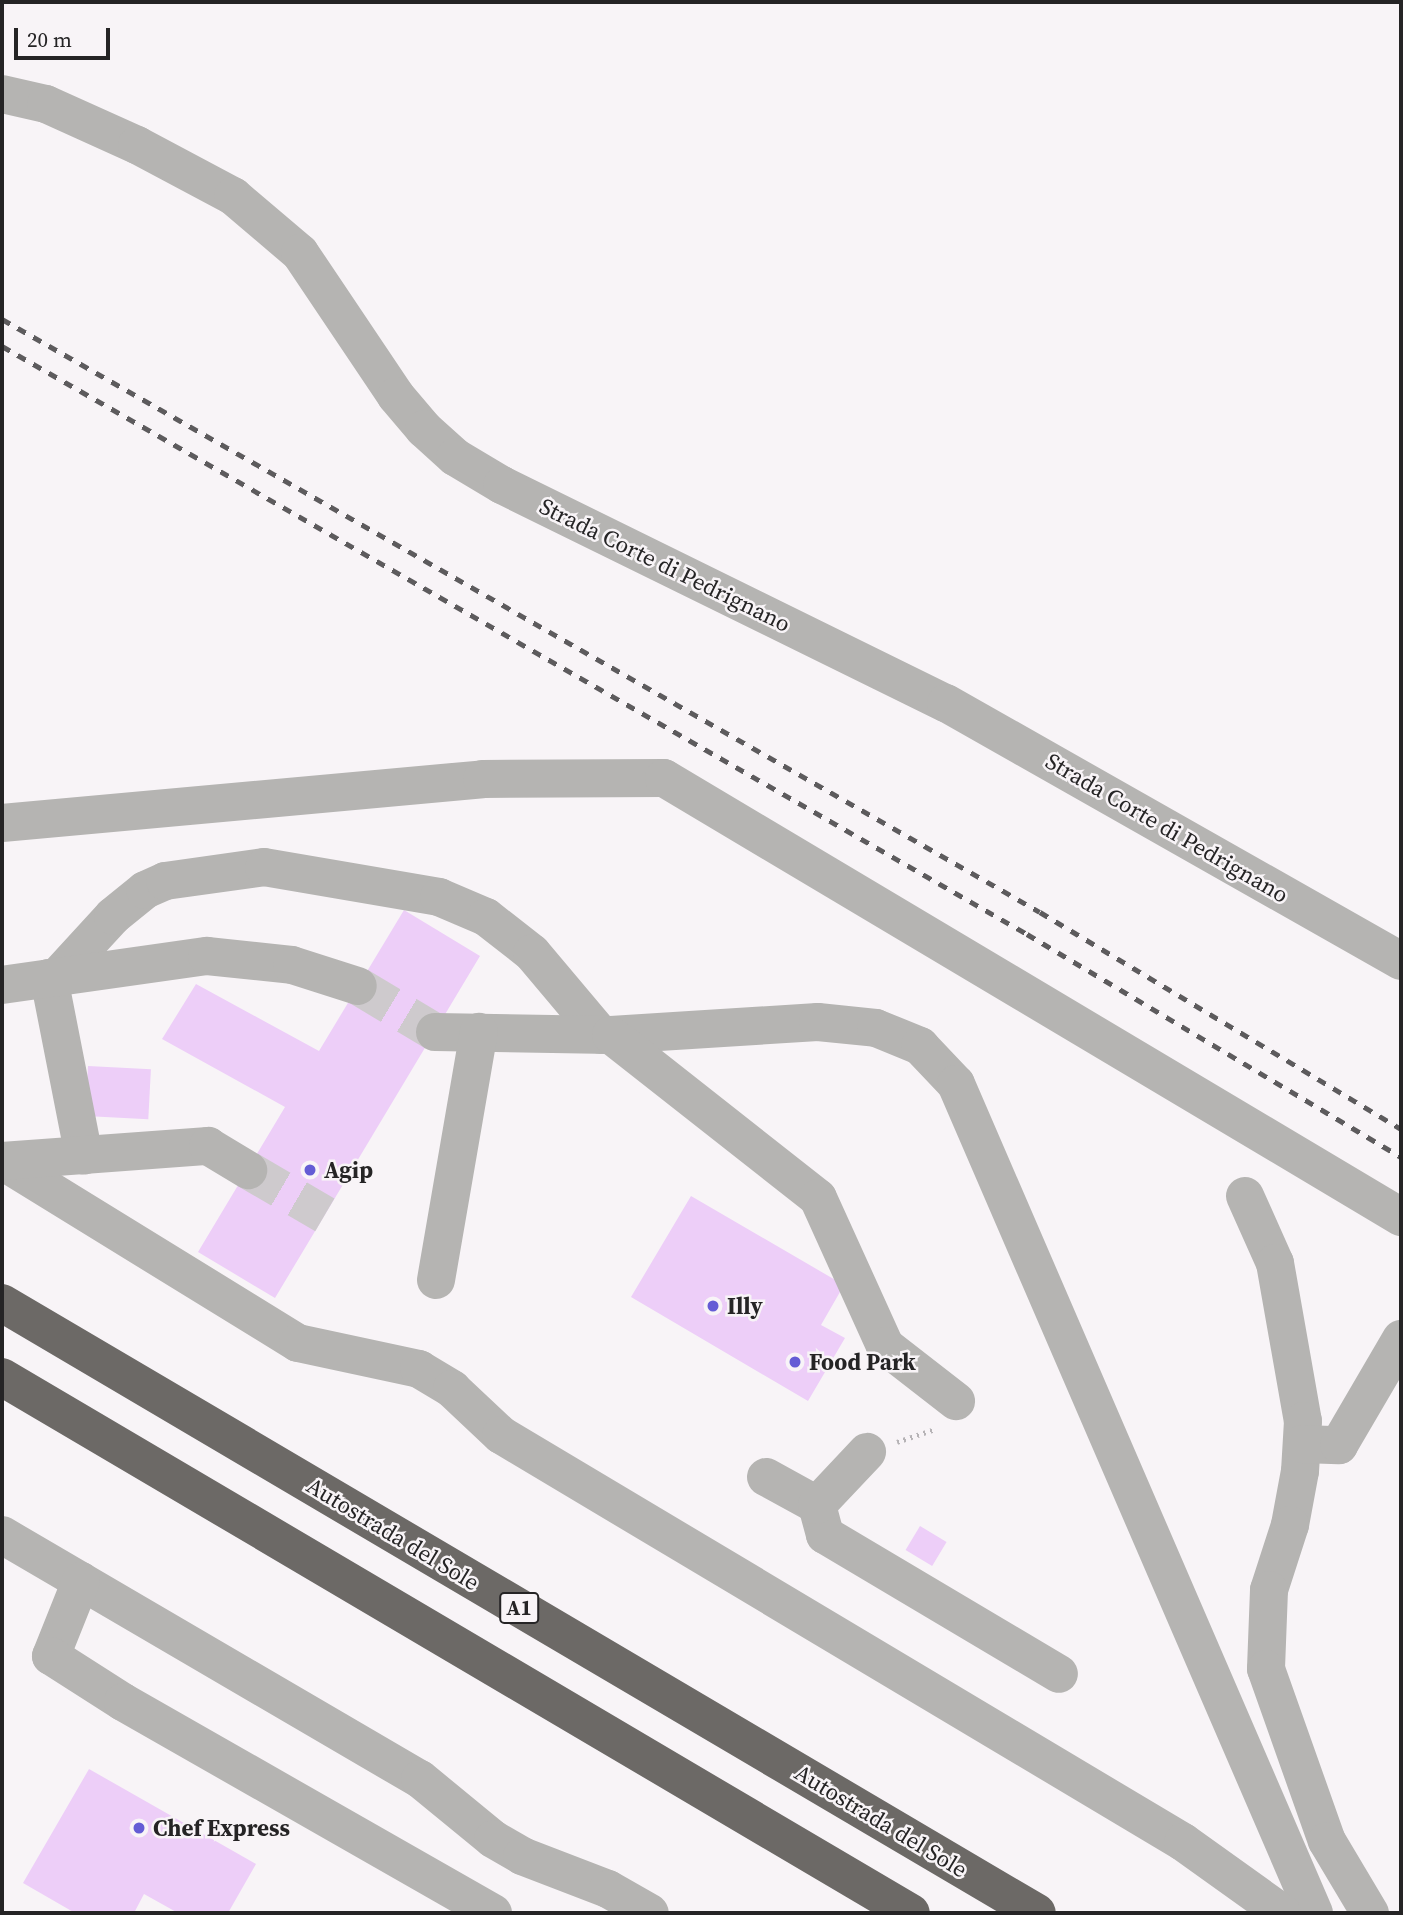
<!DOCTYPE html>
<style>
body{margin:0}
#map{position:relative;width:1403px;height:1915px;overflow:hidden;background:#f8f4f7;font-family:"Source Serif 4",serif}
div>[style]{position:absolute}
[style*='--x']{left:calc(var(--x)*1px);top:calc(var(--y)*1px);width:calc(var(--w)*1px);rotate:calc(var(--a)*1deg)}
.building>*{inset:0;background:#edcef8;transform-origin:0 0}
.minor-tunnel>*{height:38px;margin-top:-19px;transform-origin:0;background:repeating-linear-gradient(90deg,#cecacd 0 38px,transparent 0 57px)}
.path>*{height:4.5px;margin-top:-2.25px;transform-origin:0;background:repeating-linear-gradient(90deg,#b6b3b6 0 2px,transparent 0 7px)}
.minor>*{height:38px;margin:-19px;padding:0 19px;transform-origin:19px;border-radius:19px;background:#b5b4b2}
.highway>*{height:38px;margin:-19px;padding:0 19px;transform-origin:19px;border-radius:19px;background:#6c6966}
.rail>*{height:5px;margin-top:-2.5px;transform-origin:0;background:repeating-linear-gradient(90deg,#5d5b5d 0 9px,transparent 0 18px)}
.dots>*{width:19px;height:19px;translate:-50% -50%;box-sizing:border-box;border:4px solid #f8f4f7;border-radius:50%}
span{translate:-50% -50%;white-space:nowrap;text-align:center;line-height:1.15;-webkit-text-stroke:5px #f8f4f7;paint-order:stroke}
.shield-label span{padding:2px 5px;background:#f8f4f7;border:2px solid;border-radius:5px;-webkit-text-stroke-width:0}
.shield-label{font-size:21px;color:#252425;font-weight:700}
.street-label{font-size:23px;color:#252425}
.poi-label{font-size:23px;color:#252425;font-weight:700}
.left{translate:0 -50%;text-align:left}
.frame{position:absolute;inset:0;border:4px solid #252425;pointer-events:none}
.scale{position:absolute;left:14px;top:28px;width:96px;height:32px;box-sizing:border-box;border:4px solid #252425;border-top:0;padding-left:9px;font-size:21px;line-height:24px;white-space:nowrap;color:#252425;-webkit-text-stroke:5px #f8f4f7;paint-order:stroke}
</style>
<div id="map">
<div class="building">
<i style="clip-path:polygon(404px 910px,480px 956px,275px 1298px,198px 1252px,285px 1107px,162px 1039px,196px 984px,319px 1051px)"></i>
<i style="left:88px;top:1066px;width:63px;height:50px;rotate:3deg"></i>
<i style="clip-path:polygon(691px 1196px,844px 1285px,821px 1325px,845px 1338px,808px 1401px,631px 1297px)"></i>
<i style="left:920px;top:1526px;width:31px;height:28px;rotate:31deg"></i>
<i style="clip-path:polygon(89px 1769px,256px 1864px,228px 1913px,178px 1913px,144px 1894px,134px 1913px,75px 1913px,23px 1883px)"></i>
</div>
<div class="minor-tunnel">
<i style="--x:358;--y:986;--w:90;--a:30.9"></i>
<i style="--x:248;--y:1170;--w:89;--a:30.3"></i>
</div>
<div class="path">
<i style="--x:897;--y:1442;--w:40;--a:-18.9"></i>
</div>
<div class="minor">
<i style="--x:2;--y:94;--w:45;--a:12.8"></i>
<i style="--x:46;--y:104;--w:100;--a:24.3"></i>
<i style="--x:137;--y:145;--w:109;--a:28"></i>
<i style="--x:233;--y:196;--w:88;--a:40.4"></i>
<i style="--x:300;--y:253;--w:172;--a:56.1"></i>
<i style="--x:396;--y:396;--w:43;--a:49.7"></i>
<i style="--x:424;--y:429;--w:42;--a:42.1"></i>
<i style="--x:455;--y:457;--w:55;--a:30.8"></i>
<i style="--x:502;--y:485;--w:495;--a:26.2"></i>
<i style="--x:946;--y:703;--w:523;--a:29.55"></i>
<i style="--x:2;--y:823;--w:482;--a:-5.2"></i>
<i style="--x:482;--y:779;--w:182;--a:-0.3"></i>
<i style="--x:664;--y:778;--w:858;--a:30.78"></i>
<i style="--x:57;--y:977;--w:83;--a:-47.4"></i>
<i style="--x:113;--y:916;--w:41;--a:-39.1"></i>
<i style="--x:145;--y:890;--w:22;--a:-24"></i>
<i style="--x:165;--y:881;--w:100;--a:-8"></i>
<i style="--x:264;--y:867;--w:178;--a:9.7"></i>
<i style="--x:439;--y:897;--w:51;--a:23.1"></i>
<i style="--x:486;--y:917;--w:58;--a:38"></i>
<i style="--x:532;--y:953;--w:107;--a:49.9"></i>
<i style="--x:49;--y:978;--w:181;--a:78.9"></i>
<i style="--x:2;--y:985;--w:207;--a:-8.1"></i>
<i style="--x:207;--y:956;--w:85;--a:6"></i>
<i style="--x:292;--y:965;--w:69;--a:17.7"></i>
<i style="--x:435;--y:1032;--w:176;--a:1"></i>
<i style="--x:611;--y:1035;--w:207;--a:-3.6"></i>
<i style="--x:818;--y:1022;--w:58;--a:5.9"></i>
<i style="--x:876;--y:1028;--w:48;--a:22.2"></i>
<i style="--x:920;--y:1046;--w:52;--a:46.5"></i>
<i style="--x:956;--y:1084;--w:903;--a:66.64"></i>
<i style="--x:611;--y:1035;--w:263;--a:38.2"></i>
<i style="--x:818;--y:1198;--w:162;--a:65.6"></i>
<i style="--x:885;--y:1346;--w:90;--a:37.8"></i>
<i style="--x:2;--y:1161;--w:347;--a:31.6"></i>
<i style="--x:298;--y:1343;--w:124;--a:12.1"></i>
<i style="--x:419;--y:1369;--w:39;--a:31"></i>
<i style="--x:452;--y:1389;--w:67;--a:43.2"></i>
<i style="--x:501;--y:1435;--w:794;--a:30.83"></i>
<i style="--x:1183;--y:1842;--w:122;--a:35.6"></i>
<i style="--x:2;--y:1161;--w:207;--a:-4.2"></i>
<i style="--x:208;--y:1146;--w:47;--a:31"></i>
<i style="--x:1245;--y:1196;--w:73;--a:65.9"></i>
<i style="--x:1275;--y:1263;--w:160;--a:80"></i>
<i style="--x:1303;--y:1421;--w:50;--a:93.4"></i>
<i style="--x:1300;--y:1471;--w:55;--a:100.5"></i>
<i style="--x:1290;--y:1525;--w:68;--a:107.9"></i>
<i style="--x:1269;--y:1590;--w:79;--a:92.2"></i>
<i style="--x:1266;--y:1669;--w:182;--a:70.5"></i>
<i style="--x:1327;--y:1841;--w:84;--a:59.2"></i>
<i style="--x:436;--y:1280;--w:252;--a:-80.2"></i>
<i style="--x:1302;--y:1444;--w:37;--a:2"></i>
<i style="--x:1339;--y:1445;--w:123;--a:-59.7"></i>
<i style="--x:766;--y:1477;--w:58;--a:28.8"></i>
<i style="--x:817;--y:1505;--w:31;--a:75"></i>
<i style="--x:825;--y:1535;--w:272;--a:30.7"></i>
<i style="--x:817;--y:1505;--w:73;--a:-46.7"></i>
<i style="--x:2;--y:1535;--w:484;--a:30.3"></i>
<i style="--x:420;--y:1779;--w:94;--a:39.4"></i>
<i style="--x:493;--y:1839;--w:34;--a:30"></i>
<i style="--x:522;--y:1856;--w:92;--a:21"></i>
<i style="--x:608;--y:1889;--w:48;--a:29.7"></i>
<i style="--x:81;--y:1581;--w:81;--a:111.8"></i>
<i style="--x:51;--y:1656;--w:85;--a:32.6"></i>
<i style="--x:123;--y:1702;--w:426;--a:29.7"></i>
</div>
<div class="highway">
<i style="--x:2;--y:1303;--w:1201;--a:30.51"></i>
<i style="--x:2;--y:1377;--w:1055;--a:30.53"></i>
</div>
<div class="rail">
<i style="--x:2;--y:319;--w:1195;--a:29.74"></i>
<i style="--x:1040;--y:912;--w:421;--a:31"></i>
<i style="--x:2;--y:346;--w:1182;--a:29.84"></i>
<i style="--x:1027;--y:934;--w:435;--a:30.8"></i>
</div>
<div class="dots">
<i style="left:310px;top:1170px;background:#645cd5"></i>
<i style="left:713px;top:1306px;background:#645cd5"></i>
<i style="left:795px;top:1362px;background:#645cd5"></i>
<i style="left:139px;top:1828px;background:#645cd5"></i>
</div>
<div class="shield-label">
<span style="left:519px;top:1608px">A1</span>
</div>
<div class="street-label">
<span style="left:665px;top:565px;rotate:26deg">Strada Corte di Pedrignano</span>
<span style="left:1167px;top:828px;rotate:30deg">Strada Corte di Pedrignano</span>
<span style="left:393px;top:1534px;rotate:31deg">Autostrada del Sole</span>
<span style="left:881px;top:1821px;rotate:31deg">Autostrada del Sole</span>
</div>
<div class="poi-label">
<span class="left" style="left:324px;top:1170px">Agip</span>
<span class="left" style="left:727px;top:1306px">Illy</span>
<span class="left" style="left:809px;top:1362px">Food Park</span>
<span class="left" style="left:153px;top:1828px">Chef Express</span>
</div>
<div class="frame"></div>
<div class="scale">20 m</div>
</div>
